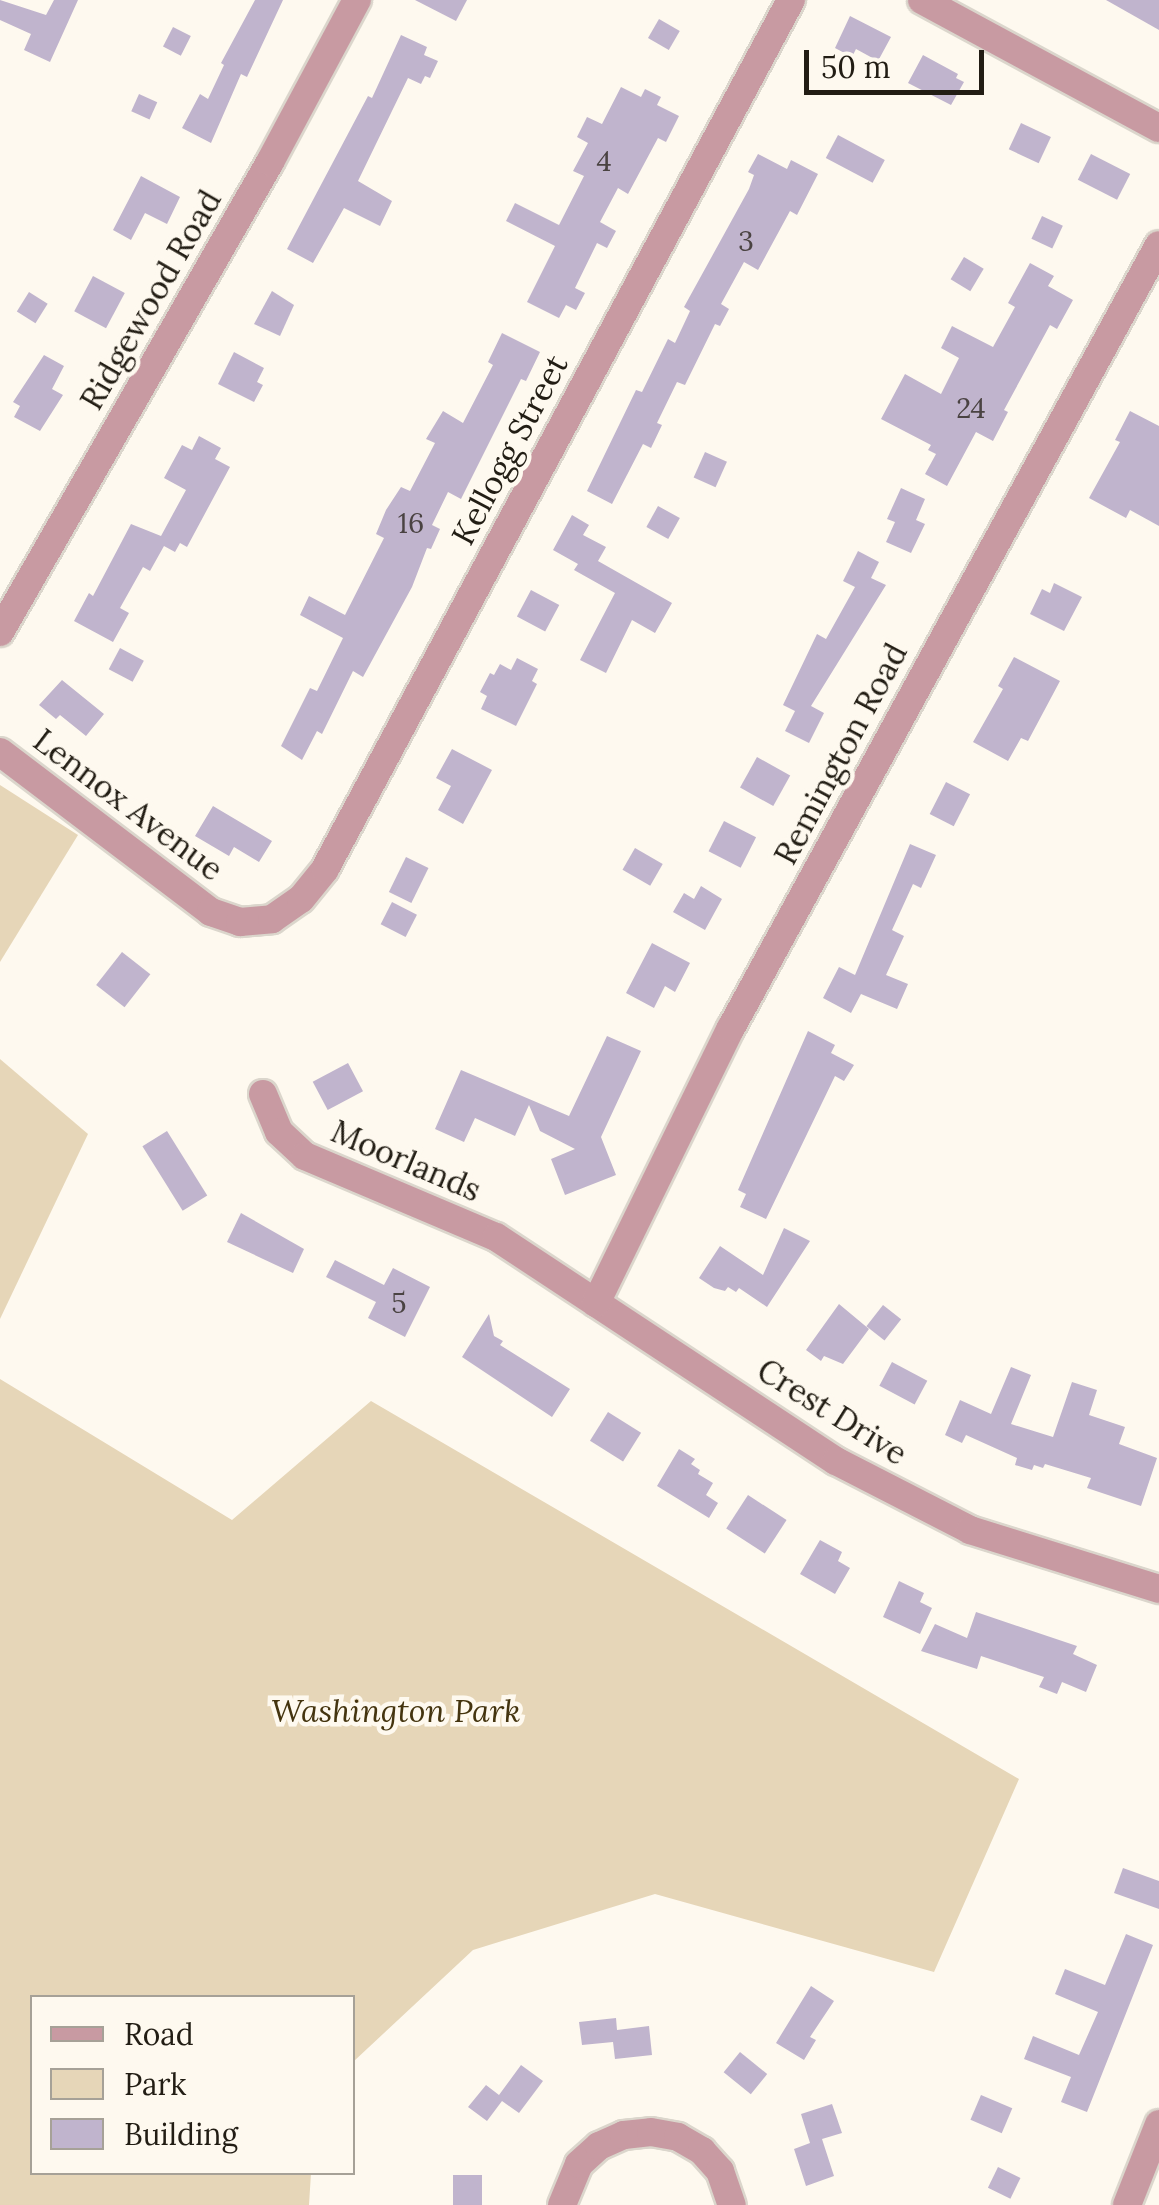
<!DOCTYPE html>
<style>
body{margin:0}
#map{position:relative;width:1159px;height:2205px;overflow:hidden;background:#fef9ef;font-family:Lora,serif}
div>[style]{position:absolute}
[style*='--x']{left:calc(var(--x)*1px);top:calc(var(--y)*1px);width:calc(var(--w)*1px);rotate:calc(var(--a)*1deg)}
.green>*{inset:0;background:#e6d6b8}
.building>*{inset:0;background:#c0b4cd;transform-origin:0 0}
.roads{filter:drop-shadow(2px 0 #dbd6cc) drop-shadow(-2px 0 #dbd6cc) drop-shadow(0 2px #dbd6cc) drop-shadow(0 -2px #dbd6cc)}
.minor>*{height:28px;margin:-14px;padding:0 14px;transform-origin:14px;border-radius:14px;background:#c89aa2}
span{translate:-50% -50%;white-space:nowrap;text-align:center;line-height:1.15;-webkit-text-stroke:9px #fef9ef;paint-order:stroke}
.number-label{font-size:28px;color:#4a4342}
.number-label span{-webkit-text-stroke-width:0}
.street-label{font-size:32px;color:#221d14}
.park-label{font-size:32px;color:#44340f;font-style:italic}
.legend{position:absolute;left:30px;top:1995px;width:325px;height:180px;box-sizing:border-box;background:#fef9ef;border:2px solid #a6a197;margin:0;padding:12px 18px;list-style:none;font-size:30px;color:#221d14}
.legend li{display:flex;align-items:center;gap:20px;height:50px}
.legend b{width:50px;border:2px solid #a6a197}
.scale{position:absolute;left:804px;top:50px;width:180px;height:45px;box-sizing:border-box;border:5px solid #221d14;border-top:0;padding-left:12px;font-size:30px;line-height:35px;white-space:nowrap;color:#221d14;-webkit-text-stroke:8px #fef9ef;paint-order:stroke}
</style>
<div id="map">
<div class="green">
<i style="clip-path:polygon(0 785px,78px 835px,0 962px)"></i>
<i style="clip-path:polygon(0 1059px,88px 1134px,0 1319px)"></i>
<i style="clip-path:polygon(0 1379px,232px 1520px,371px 1401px,1019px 1779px,934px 1972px,655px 1894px,473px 1950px,353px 2062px,352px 1998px,32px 1998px,32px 2172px,311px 2173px,309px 2205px,0 2205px)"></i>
</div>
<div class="building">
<i style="clip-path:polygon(0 0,46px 15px,54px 0,78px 0,50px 62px,24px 50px,31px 34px,0 20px)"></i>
<i style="clip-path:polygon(255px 0,283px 0,247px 77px,241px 74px,211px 143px,182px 128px,200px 94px,208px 99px,224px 65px,221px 63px)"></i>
<i style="clip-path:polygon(415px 0,467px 0,456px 21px)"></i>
<i style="clip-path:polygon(1106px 0,1159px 0,1159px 30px)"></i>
<i style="clip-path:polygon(850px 16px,891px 37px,878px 61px,856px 49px,852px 57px,835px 48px)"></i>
<i style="left:659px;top:19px;width:24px;height:22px;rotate:30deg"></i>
<i style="left:173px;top:27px;width:20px;height:22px;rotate:27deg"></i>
<i style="clip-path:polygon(401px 35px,427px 47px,424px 55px,438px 61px,430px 78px,425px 76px,421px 84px,408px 78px,358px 181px,392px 201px,380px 226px,344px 208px,313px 263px,287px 249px,368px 96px,372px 98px)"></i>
<i style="clip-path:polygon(923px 55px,958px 74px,956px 78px,964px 82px,951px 105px,908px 83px)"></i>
<i style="clip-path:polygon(621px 87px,641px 97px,645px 89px,661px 97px,657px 105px,679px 116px,666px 142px,658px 138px,628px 194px,618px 188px,600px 222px,616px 231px,607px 248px,597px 243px,575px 288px,585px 293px,576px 310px,566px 305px,559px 318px,527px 302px,555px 246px,506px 221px,515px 203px,559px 225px,584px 176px,573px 171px,588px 143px,577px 137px,587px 117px,602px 124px)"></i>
<i style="left:139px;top:94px;width:20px;height:19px;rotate:24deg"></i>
<i style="left:1021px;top:123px;width:33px;height:29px;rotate:25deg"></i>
<i style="left:838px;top:135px;width:53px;height:26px;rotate:28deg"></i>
<i style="clip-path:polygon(758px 154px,787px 169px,791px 160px,818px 174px,797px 215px,790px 211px,758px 270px,744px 262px,721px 304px,729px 309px,720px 326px,715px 324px,685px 385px,677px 382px,657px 423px,662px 425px,651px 448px,643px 444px,612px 504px,587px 491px,636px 390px,642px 392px,668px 339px,675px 343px,690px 311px,684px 307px,749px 189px,754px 175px,748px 172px)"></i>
<i style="left:1091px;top:154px;width:44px;height:29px;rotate:27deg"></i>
<i style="clip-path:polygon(141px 176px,180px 197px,167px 224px,145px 213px,131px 240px,113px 230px)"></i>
<i style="left:1042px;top:216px;width:23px;height:25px;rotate:25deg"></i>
<i style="left:964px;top:257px;width:23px;height:26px;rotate:31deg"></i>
<i style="clip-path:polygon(1030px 263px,1054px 276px,1048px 286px,1073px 300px,1057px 329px,1050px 325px,1004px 410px,1008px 412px,993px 441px,976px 432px,947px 486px,925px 474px,936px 454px,928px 450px,931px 445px,881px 419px,905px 374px,941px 394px,959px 358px,941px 348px,952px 326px,993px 347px,1015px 307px,1008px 303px)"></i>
<i style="left:93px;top:276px;width:36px;height:40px;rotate:28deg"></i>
<i style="clip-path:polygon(272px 291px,294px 305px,280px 336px,254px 324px)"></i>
<i style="left:29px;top:292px;width:22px;height:23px;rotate:32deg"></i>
<i style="clip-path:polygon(502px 333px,540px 352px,526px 381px,521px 379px,461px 499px,448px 492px,432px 525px,440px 529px,431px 549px,427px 548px,412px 587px,363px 677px,353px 671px,322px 734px,317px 731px,302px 760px,281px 746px,310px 688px,317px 691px,343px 638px,300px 615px,309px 596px,345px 615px,384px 538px,376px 534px,386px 510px,401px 487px,410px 491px,435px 443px,426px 439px,443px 411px,463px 423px,493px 365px,488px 362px)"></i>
<i style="clip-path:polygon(234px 352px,264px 368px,257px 382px,263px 385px,254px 402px,218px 384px)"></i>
<i style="clip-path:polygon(44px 355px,64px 366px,52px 389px,63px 395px,40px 431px,14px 417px,20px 406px,13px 402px)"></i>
<i style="clip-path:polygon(1130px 411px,1159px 426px,1159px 526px,1130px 510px,1126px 518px,1089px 498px,1120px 442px,1115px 440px)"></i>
<i style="clip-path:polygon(199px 436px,221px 448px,215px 459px,230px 467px,187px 547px,180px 543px,175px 552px,164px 546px,150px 571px,143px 567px,120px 608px,129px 613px,113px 642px,74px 621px,89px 593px,93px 596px,131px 524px,161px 536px,186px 490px,164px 478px,182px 445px,192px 450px)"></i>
<i style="left:705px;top:452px;width:24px;height:28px;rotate:24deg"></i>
<i style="clip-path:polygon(901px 488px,925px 499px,916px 520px,925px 524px,911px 553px,886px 542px,895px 522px,887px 519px)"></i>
<i style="left:658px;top:506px;width:25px;height:24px;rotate:29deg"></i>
<i style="clip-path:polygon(572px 515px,589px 525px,583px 535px,606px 547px,598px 561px,672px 603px,655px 633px,632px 620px,606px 673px,580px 660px,615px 593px,574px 570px,578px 564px,553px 550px)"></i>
<i style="clip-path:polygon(858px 551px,879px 562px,871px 578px,886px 585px,811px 706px,824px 713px,809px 743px,785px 731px,795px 711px,783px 705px,817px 634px,826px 639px,855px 587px,843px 581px)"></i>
<i style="clip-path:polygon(1054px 583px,1082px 597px,1064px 631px,1030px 614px,1042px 589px,1050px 593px)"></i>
<i style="left:531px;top:590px;width:32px;height:30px;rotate:28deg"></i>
<i style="left:120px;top:648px;width:27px;height:24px;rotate:28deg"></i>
<i style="clip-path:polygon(1014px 657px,1060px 681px,1028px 741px,1021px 738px,1008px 761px,973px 742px,1003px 689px,998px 686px)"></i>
<i style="clip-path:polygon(517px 658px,538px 669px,532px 681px,537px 684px,516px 726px,481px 709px,487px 696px,480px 692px,490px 673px,494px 675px,500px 664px,511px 670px)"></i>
<i style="clip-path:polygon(62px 680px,104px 714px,86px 736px,60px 715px,56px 719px,39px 705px)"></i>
<i style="clip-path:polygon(452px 749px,492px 770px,463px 824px,438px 810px,451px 786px,436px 778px)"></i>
<i style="left:757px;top:757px;width:38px;height:35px;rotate:29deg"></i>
<i style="left:946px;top:782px;width:27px;height:36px;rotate:27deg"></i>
<i style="clip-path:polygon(213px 806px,272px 841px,259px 862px,234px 847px,229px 856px,195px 836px)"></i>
<i style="left:724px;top:821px;width:36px;height:34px;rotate:27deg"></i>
<i style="clip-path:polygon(910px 844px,936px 855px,921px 888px,913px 884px,892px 930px,904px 936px,886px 975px,908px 984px,897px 1009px,861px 994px,851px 1013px,823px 998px,839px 967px,855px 975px)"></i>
<i style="left:635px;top:848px;width:32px;height:25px;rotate:30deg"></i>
<i style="left:406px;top:857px;width:25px;height:39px;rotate:26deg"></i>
<i style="clip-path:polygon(701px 886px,722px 899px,705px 930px,673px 912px,684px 893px,694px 899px)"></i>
<i style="left:392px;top:902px;width:28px;height:25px;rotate:27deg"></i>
<i style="clip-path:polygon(652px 943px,690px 963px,675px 992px,665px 986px,654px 1008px,626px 993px)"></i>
<i style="left:122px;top:952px;width:36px;height:42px;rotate:38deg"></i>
<i style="clip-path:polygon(808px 1031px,835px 1045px,831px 1053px,854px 1065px,844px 1081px,835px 1076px,766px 1219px,740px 1207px,746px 1194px,738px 1190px)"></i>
<i style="clip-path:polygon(607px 1036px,641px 1051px,601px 1137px,616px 1175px,565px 1195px,551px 1159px,575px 1149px,540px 1131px,529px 1105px,515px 1136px,475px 1118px,464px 1142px,435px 1129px,461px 1070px,569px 1116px)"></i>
<i style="left:348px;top:1063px;width:32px;height:40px;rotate:62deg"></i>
<i style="left:167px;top:1131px;width:76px;height:29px;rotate:58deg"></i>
<i style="clip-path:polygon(241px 1213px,304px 1249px,293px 1273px,227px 1242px)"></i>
<i style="clip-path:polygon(784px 1228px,810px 1241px,767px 1307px,739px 1288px,736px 1292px,728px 1287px,725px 1291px,714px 1288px,699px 1278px,720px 1246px,763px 1275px)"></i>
<i style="clip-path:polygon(335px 1260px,384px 1285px,393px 1268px,430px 1287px,405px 1337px,368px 1318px,376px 1302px,326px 1277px)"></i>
<i style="clip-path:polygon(839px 1304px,869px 1329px,843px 1364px,824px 1356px,821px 1361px,806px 1350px)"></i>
<i style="left:883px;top:1305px;width:23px;height:27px;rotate:38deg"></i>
<i style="clip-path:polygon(489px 1314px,494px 1336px,503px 1341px,500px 1345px,570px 1389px,552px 1417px,462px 1357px)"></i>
<i style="left:892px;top:1362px;width:40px;height:27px;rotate:28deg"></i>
<i style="clip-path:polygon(1011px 1367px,1031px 1375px,1011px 1424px,1053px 1437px,1072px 1382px,1097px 1390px,1089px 1415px,1125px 1427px,1119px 1444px,1157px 1458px,1141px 1506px,1087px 1488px,1091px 1478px,1045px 1464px,1043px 1468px,1034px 1465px,1032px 1470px,1015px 1465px,1017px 1458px,966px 1435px,962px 1443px,945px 1435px,960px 1400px,991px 1414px)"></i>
<i style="left:608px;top:1412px;width:39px;height:34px;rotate:32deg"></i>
<i style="clip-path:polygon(679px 1449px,695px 1459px,691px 1464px,700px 1470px,698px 1474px,713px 1483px,706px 1495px,718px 1503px,709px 1518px,657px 1486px)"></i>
<i style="left:748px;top:1495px;width:46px;height:40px;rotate:33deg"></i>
<i style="clip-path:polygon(820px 1540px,842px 1552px,838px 1561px,850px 1568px,835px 1594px,800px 1574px)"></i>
<i style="clip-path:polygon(899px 1581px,924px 1593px,920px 1602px,932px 1608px,920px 1634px,883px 1617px)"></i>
<i style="clip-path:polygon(976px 1612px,1077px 1646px,1073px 1654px,1097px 1665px,1086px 1692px,1062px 1682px,1057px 1694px,1039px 1687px,1044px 1677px,981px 1656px,977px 1669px,921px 1651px,935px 1624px,967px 1638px)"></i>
<i style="clip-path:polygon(1123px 1868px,1159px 1881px,1159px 1909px,1114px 1893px)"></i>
<i style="clip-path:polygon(1126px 1934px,1153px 1945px,1087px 2112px,1061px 2102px,1071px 2077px,1024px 2059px,1033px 2036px,1079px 2055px,1098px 2012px,1055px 1994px,1065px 1969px,1105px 1985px)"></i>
<i style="clip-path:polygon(811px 1986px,834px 2001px,810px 2037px,816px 2040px,804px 2060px,776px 2043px)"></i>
<i style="clip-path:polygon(616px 2018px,617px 2030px,649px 2026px,652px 2055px,615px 2059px,613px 2042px,582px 2045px,579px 2022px)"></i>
<i style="left:740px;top:2052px;width:35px;height:26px;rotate:39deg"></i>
<i style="clip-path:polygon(521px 2065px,543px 2081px,519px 2113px,502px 2101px,487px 2121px,468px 2107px,486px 2085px,499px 2095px)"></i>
<i style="left:981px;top:2095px;width:34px;height:27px;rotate:23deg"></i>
<i style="clip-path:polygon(832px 2104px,842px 2133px,822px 2139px,834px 2176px,806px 2186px,794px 2149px,810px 2143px,801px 2114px)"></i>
<i style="left:998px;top:2167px;width:25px;height:23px;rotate:26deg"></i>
<i style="left:453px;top:2175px;width:29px;height:30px"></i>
</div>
<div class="roads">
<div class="minor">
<i style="--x:922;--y:0;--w:269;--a:28.4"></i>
<i style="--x:0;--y:632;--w:542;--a:-60.12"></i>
<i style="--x:270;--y:162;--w:184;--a:-61.8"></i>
<i style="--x:0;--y:752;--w:265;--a:37.2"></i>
<i style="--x:211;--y:912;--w:31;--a:19"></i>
<i style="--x:240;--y:922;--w:32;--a:-5"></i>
<i style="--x:272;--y:919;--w:35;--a:-35"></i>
<i style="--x:301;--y:899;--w:38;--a:-51"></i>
<i style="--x:325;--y:869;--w:986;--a:-61.8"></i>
<i style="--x:263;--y:1094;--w:41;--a:67.2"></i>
<i style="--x:279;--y:1132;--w:35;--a:43"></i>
<i style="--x:305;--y:1156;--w:207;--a:23"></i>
<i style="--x:496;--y:1237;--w:407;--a:33.4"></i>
<i style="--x:836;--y:1461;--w:151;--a:27.2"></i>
<i style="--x:970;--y:1530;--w:198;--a:17.3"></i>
<i style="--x:596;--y:1303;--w:306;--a:-63.9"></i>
<i style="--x:731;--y:1028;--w:892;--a:-61.34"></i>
<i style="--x:562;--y:2205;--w:44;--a:-67.5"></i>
<i style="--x:579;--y:2164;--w:27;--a:-42"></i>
<i style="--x:599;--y:2146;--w:27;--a:-24"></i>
<i style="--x:624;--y:2135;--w:27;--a:-6"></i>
<i style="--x:651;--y:2132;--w:27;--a:10"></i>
<i style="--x:678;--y:2137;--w:28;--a:30"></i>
<i style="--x:702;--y:2151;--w:27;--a:48"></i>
<i style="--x:720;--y:2171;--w:36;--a:71"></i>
<i style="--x:1127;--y:2205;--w:87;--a:-68.4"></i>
</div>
</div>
<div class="number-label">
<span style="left:604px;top:161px">4</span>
<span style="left:746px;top:241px">3</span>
<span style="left:971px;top:408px">24</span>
<span style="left:411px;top:523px">16</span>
<span style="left:399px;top:1303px">5</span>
</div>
<div class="street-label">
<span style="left:151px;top:300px;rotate:-60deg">Ridgewood Road</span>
<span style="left:510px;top:450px;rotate:-62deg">Kellogg Street</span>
<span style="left:841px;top:754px;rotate:-62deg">Remington Road</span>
<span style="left:128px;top:805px;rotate:37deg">Lennox Avenue</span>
<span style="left:406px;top:1161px;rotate:23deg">Moorlands</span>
<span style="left:832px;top:1412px;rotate:32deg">Crest Drive</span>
</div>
<div class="park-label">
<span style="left:396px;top:1711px">Washington Park</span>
</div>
<ul class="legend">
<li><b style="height:12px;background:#c89aa2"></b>Road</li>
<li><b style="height:28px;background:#e6d6b8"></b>Park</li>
<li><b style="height:28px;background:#c0b4cd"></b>Building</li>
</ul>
<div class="scale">50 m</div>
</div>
